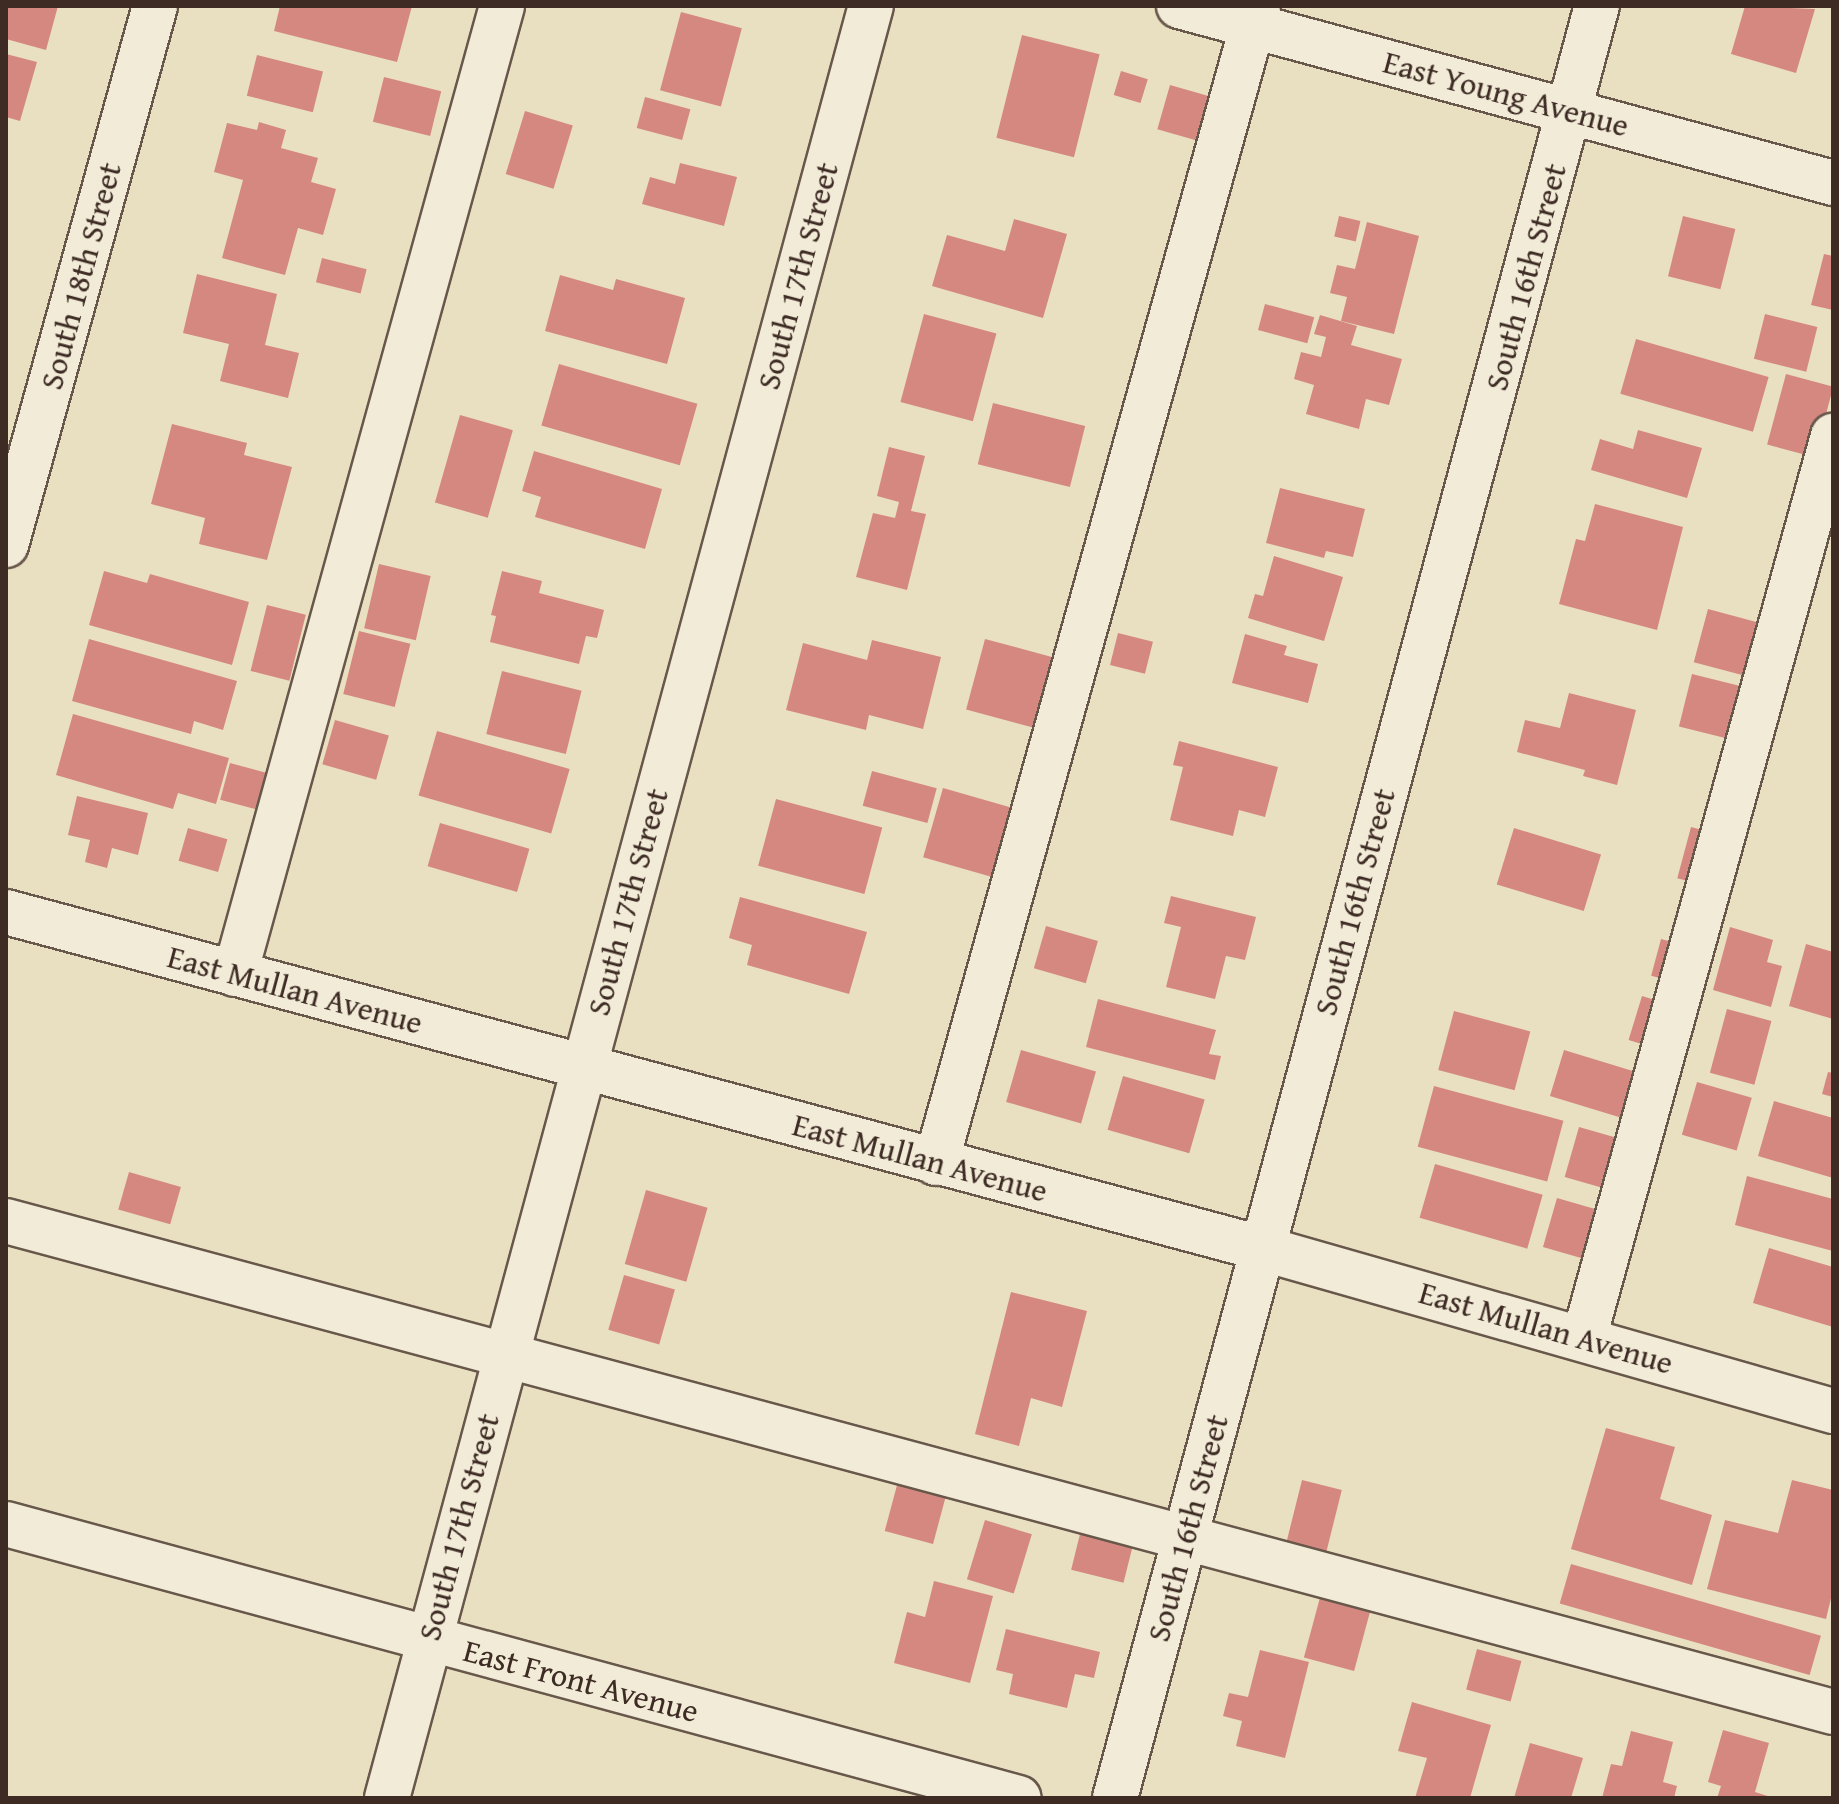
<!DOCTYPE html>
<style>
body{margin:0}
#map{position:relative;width:1839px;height:1804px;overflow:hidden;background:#e9e0c1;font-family:"Gentium Book Plus",serif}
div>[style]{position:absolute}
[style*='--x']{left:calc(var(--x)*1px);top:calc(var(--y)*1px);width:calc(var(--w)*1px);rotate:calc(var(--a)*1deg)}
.building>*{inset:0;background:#d5887f;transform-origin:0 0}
.roads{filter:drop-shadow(2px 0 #68584b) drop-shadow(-2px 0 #68584b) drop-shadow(0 2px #68584b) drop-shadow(0 -2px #68584b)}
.minor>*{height:44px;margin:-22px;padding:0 22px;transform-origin:22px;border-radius:22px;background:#f1ebd7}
span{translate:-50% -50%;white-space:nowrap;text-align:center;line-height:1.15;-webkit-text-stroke:7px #f1ebd7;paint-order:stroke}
.street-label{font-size:32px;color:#3d2b24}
.frame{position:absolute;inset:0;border:8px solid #3d2b24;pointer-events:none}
</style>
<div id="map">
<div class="building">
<i style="clip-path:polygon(6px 6px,58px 6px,46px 50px,6px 39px)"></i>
<i style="clip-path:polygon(280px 6px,412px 6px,397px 62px,274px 31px)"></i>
<i style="clip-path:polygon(1745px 6px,1815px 9px,1796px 73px,1731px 54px)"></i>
<i style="left:681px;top:12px;width:63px;height:81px;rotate:15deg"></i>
<i style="left:1022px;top:35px;width:80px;height:106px;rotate:14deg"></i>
<i style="clip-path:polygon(6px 54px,37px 62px,20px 121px,6px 117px)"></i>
<i style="left:257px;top:55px;width:68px;height:42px;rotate:14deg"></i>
<i style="left:1121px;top:71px;width:28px;height:25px;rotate:17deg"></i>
<i style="left:384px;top:77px;width:59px;height:46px;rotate:14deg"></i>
<i style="left:1170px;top:85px;width:51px;height:46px;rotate:16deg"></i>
<i style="left:645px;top:97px;width:47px;height:32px;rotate:15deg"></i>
<i style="left:525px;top:111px;width:50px;height:66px;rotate:17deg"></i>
<i style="clip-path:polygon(259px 122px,286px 130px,281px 148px,318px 158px,311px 182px,336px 189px,323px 235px,298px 228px,285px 275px,222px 258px,243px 180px,214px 172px,227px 123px,257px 130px)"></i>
<i style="clip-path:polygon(680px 163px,737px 177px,724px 226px,642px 204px,650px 177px,675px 184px)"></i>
<i style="left:1339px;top:216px;width:22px;height:21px;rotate:13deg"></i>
<i style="left:1683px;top:216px;width:54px;height:62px;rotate:14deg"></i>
<i style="clip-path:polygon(1014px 219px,1067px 234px,1043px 318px,932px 286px,947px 235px,1005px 251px)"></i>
<i style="clip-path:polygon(1367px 222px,1419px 236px,1394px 334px,1341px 321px,1347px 297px,1330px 293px,1337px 265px,1355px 269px)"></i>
<i style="clip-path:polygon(1824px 254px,1833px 256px,1833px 310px,1811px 305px)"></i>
<i style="left:322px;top:258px;width:46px;height:25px;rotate:14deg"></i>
<i style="clip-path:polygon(197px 274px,277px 294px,265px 345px,299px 353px,288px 398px,220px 381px,229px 344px,183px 333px)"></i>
<i style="clip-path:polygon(560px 275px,613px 290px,616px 279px,685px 298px,667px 364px,545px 331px)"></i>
<i style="left:1265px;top:304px;width:51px;height:27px;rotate:15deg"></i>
<i style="left:924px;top:314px;width:75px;height:91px;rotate:15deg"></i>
<i style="left:1765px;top:314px;width:54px;height:46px;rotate:14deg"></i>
<i style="clip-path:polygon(1320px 315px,1357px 326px,1351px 345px,1402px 359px,1389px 405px,1366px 399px,1359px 429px,1306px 414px,1314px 385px,1294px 379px,1301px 352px,1321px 357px,1326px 337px,1314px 334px)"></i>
<i style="left:1636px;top:339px;width:138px;height:57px;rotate:16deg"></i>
<i style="left:559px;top:364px;width:144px;height:64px;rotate:16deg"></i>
<i style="left:1786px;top:374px;width:49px;height:73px;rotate:15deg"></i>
<i style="left:993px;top:403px;width:95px;height:63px;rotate:14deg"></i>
<i style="left:460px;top:415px;width:55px;height:91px;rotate:16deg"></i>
<i style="clip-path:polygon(172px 424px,247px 443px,244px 455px,292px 467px,267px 560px,199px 544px,205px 518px,151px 504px)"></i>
<i style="clip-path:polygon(1638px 430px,1702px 448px,1687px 498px,1591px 470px,1600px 439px,1633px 449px)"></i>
<i style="clip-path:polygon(889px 447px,925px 456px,911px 511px,926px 514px,907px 590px,856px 577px,873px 513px,895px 518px,899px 502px,877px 496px)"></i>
<i style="clip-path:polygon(534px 451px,662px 489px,645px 549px,535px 517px,541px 497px,522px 491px)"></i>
<i style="clip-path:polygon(1280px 488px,1365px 509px,1353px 557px,1326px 551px,1324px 558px,1266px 543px)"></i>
<i style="clip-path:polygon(1595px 504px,1683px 527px,1657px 630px,1559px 604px,1576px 539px,1585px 541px)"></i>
<i style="clip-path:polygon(1274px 556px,1343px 577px,1324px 641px,1248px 618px,1255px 594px,1263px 596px)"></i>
<i style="left:379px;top:564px;width:53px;height:66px;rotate:13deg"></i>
<i style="clip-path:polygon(104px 571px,147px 583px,150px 574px,249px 602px,232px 665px,89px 625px)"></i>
<i style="clip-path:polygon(502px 571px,542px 581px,539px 593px,604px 610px,597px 638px,586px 636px,579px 664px,490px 642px,496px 616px,491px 615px)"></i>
<i style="left:267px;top:605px;width:40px;height:68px;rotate:14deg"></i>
<i style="left:1708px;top:609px;width:51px;height:55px;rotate:15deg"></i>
<i style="left:359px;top:631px;width:53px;height:65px;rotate:14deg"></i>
<i style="left:1118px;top:633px;width:36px;height:33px;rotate:14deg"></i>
<i style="clip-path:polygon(1245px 634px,1287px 646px,1284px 655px,1318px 664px,1308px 703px,1232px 683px)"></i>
<i style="clip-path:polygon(89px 639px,237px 681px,223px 730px,194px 721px,191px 734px,72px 701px)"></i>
<i style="left:985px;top:639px;width:74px;height:73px;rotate:15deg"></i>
<i style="clip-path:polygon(872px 640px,941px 657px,923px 729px,869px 715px,866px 730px,786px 710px,803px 643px,867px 660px)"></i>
<i style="left:502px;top:671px;width:82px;height:65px;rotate:14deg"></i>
<i style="left:1692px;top:674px;width:59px;height:54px;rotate:14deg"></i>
<i style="clip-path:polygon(1569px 693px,1636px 710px,1617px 785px,1583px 776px,1585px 770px,1517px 752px,1525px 720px,1560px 728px)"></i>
<i style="clip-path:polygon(73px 714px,229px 758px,216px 804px,178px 793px,173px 809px,56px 775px)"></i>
<i style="left:335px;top:720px;width:56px;height:46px;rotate:16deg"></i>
<i style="left:437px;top:731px;width:138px;height:67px;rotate:16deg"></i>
<i style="clip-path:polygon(1179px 741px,1278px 767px,1265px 817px,1239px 810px,1233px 836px,1170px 820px,1183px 767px,1173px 765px)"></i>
<i style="left:230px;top:763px;width:46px;height:38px;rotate:15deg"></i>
<i style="left:872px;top:771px;width:67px;height:36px;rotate:15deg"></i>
<i style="left:943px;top:788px;width:78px;height:72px;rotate:16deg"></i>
<i style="clip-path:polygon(77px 796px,148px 813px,138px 855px,112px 848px,107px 868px,85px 862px,90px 840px,68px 835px)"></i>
<i style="left:776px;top:799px;width:110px;height:69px;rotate:15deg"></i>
<i style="left:440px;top:823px;width:93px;height:45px;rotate:16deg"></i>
<i style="left:1691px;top:827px;width:27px;height:53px;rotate:15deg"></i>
<i style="left:188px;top:828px;width:41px;height:34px;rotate:16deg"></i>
<i style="left:1514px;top:828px;width:91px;height:59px;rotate:17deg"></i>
<i style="clip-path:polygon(1171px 896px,1256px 917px,1245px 960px,1226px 956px,1215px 999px,1166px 987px,1181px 927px,1164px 923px)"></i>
<i style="clip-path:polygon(740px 897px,867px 932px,849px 994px,747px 965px,752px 945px,729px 938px)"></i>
<i style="left:1046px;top:926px;width:54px;height:44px;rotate:16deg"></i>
<i style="clip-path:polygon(1730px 927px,1773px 940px,1767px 962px,1782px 966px,1771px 1007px,1713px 990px)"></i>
<i style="left:1661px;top:939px;width:28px;height:38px;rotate:15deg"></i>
<i style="clip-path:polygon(1806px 944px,1833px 952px,1833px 1019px,1789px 1006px)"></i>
<i style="left:1642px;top:996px;width:30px;height:46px;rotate:17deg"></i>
<i style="clip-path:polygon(1098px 999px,1216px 1030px,1209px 1054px,1221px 1056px,1215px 1080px,1086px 1047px)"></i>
<i style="left:1727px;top:1009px;width:46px;height:66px;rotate:15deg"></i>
<i style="left:1454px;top:1011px;width:79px;height:61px;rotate:15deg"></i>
<i style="left:1021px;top:1050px;width:78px;height:54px;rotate:16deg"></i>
<i style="left:1564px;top:1050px;width:84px;height:48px;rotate:17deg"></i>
<i style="clip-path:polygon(1828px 1072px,1833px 1073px,1833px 1097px,1822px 1094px)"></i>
<i style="left:1123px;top:1076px;width:85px;height:56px;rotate:16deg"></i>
<i style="left:1697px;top:1082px;width:57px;height:55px;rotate:16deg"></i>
<i style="left:1434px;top:1086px;width:134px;height:63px;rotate:15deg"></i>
<i style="clip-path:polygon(1774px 1101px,1833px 1118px,1833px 1178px,1758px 1156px)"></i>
<i style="left:1579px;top:1127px;width:50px;height:52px;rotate:16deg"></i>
<i style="left:1435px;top:1164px;width:112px;height:56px;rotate:16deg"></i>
<i style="left:129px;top:1172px;width:54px;height:39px;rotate:16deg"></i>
<i style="clip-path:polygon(1747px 1176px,1833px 1199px,1833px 1251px,1735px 1225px)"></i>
<i style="left:646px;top:1190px;width:64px;height:77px;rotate:16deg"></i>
<i style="left:1557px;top:1198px;width:54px;height:51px;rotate:16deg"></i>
<i style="clip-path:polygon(1769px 1248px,1833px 1267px,1833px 1327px,1753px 1303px)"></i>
<i style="left:624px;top:1275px;width:53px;height:57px;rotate:16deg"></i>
<i style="clip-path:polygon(1011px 1292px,1087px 1311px,1062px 1407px,1031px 1398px,1019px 1446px,975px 1434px)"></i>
<i style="clip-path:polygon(1606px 1428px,1675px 1447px,1660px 1499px,1712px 1515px,1692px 1585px,1571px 1549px)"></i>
<i style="left:900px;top:1474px;width:50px;height:59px;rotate:15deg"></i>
<i style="left:1302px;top:1480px;width:41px;height:73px;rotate:14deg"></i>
<i style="clip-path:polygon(1792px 1480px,1833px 1490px,1833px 1590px,1826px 1619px,1707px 1589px,1725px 1520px,1778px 1533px)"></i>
<i style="left:985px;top:1520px;width:49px;height:62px;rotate:17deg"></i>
<i style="left:1082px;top:1526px;width:54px;height:45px;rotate:14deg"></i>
<i style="left:1571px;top:1564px;width:260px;height:41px;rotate:16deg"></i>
<i style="clip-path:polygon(934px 1581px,993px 1596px,970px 1683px,894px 1663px,907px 1612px,925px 1617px)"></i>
<i style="left:1322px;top:1590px;width:52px;height:70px;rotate:15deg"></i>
<i style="clip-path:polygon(1006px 1629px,1100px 1652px,1094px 1678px,1075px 1674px,1067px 1708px,1009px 1694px,1013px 1674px,996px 1670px)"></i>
<i style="left:1477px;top:1649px;width:46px;height:42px;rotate:15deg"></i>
<i style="clip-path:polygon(1260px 1650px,1309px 1662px,1285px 1758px,1236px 1746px,1242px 1721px,1223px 1716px,1229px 1693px,1248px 1697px)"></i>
<i style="clip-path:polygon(1412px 1702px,1491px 1725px,1470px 1798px,1415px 1798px,1427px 1758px,1398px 1751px)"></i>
<i style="clip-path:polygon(1723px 1730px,1769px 1743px,1755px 1792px,1774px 1798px,1717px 1798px,1721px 1786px,1708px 1782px)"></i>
<i style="clip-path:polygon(1631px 1731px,1673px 1742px,1663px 1782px,1677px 1786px,1674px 1798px,1602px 1798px,1611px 1764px,1622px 1766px)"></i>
<i style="clip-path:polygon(1530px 1743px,1583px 1758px,1571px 1798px,1514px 1798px)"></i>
</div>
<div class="roads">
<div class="minor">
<i style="--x:1179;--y:6;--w:678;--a:15.14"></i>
<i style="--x:6;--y:545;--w:559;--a:-74.55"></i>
<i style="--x:6;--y:912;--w:1299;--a:14.99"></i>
<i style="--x:1261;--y:1248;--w:595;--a:15.91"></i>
<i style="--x:235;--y:974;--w:1004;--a:-74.58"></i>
<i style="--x:936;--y:1163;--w:1201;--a:-74.45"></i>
<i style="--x:6;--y:1221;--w:1892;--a:15.04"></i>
<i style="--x:1584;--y:1338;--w:936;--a:-74.57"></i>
<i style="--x:6;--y:1524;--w:1049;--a:15.14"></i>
<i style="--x:387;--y:1798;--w:1856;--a:-74.89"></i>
<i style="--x:1115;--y:1798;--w:1856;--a:-74.95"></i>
</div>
</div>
<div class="street-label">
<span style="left:1506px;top:94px;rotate:15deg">East Young Avenue</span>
<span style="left:81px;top:276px;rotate:-75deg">South 18th Street</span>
<span style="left:798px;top:276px;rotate:-75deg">South 17th Street</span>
<span style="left:1526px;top:277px;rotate:-75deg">South 16th Street</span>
<span style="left:628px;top:902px;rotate:-75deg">South 17th Street</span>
<span style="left:1355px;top:902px;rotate:-75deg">South 16th Street</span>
<span style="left:295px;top:990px;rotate:15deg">East Mullan Avenue</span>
<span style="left:920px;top:1158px;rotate:15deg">East Mullan Avenue</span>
<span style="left:1546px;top:1328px;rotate:16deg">East Mullan Avenue</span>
<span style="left:459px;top:1527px;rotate:-75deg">South 17th Street</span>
<span style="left:1188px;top:1528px;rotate:-75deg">South 16th Street</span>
<span style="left:581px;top:1681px;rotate:15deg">East Front Avenue</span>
</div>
<div class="frame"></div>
</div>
